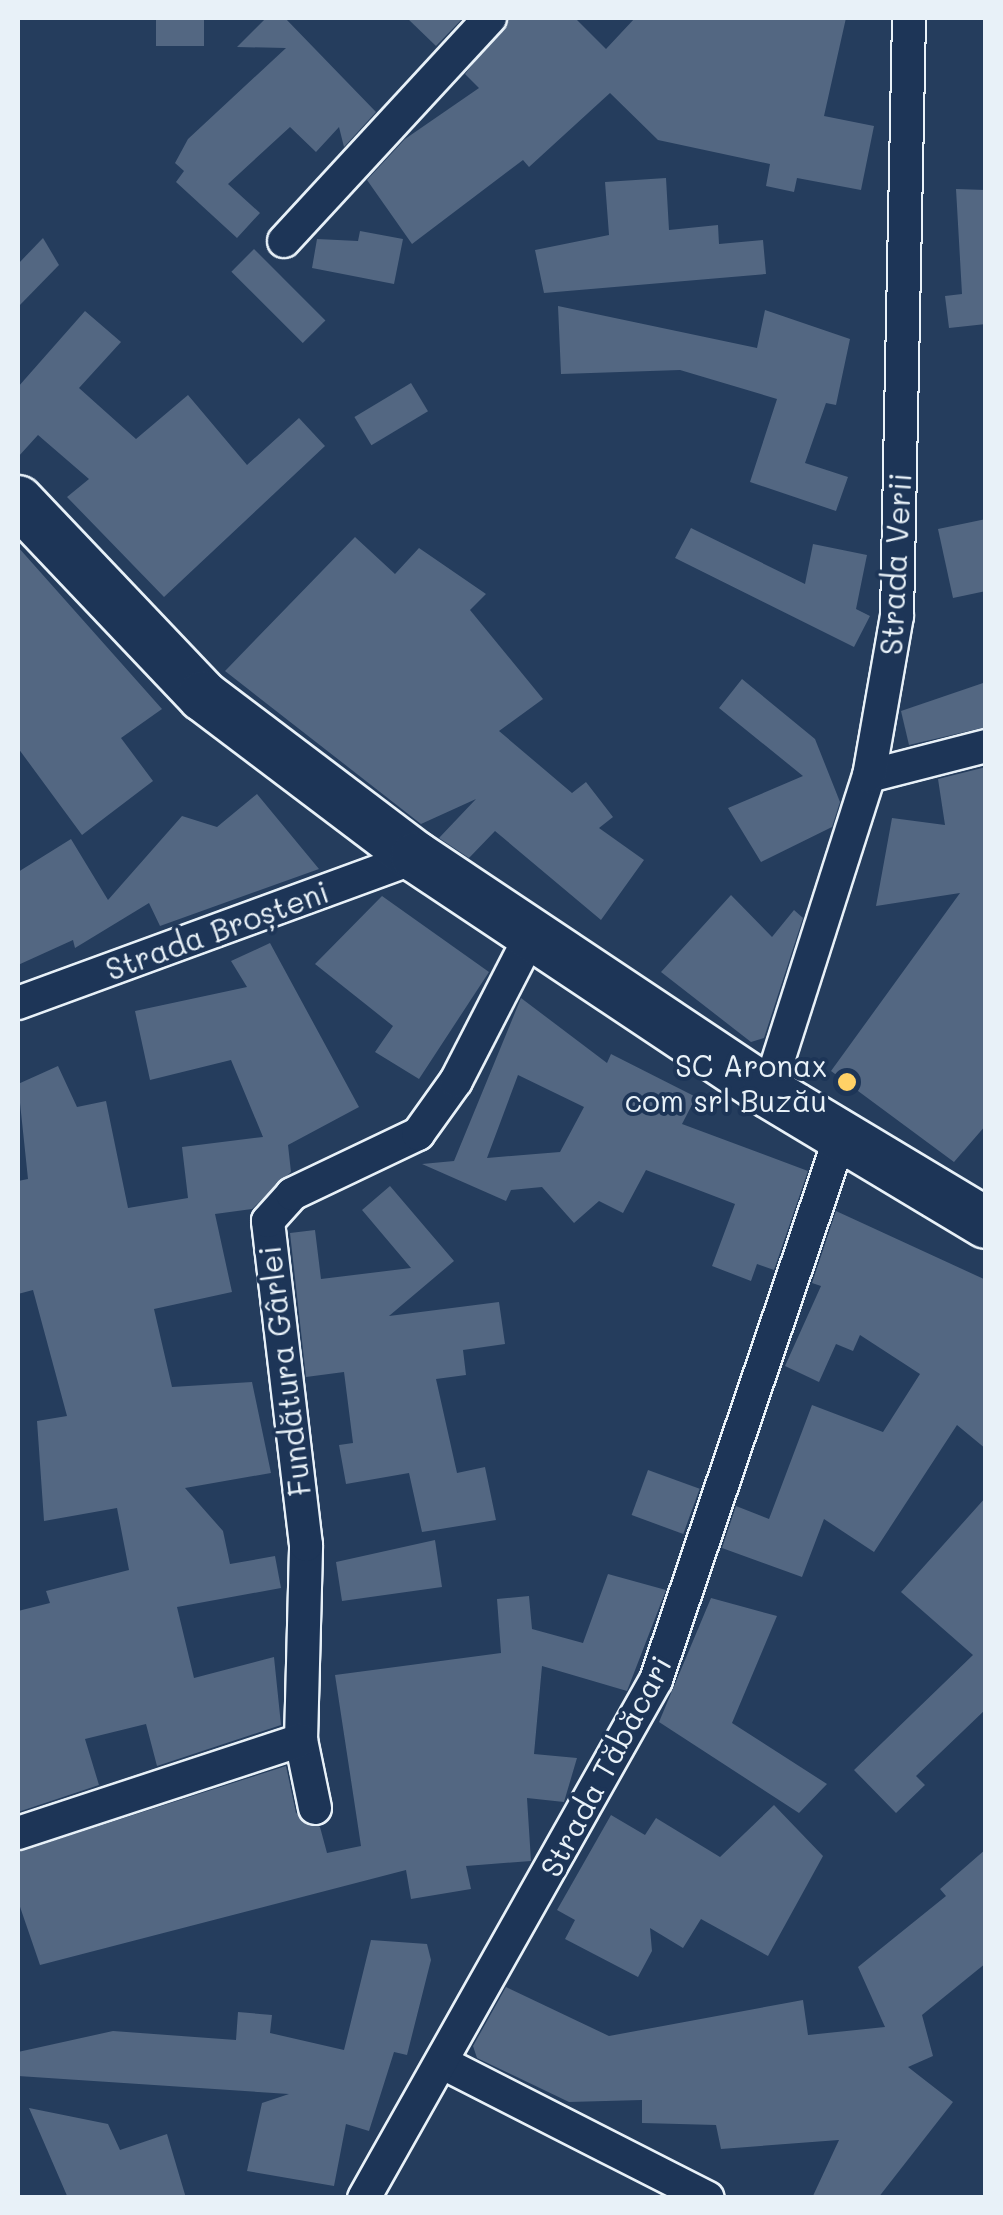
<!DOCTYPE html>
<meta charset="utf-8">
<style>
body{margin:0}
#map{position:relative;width:1003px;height:2215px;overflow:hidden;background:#253d5d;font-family:Mali,sans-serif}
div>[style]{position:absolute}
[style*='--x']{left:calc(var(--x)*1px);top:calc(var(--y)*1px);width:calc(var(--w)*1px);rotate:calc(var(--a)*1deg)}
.building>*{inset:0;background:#536782;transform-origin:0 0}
.roads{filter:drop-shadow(2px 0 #e8f1f8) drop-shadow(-2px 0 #e8f1f8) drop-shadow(0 2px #e8f1f8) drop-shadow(0 -2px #e8f1f8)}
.street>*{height:32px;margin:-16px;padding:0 16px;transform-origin:16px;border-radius:16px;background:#1d3557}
.primary>*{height:50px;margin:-25px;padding:0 25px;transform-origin:25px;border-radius:25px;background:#1d3557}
.dots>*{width:28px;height:28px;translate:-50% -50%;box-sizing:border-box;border:5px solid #1d3557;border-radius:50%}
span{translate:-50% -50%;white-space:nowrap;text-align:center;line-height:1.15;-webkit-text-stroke:8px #1d3557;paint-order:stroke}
.street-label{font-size:30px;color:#e8f1f8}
.poi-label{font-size:30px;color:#e8f1f8}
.right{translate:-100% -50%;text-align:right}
.frame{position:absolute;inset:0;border:20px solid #e8f1f8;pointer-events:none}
</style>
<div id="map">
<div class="building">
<i style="left:156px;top:18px;width:48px;height:28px"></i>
<i style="clip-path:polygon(266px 18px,285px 18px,376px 112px,344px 147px,339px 127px,316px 152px,290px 127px,228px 184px,260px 213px,237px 238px,176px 182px,184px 171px,175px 163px,188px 139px,286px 48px,237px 47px)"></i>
<i style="clip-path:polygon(407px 18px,463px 18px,436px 46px)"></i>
<i style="clip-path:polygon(509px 18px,575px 18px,606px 49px,635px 18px,846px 18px,824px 116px,874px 126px,861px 190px,797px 178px,794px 192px,766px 186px,770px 164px,658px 140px,610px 93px,529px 167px,523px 160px,412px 244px,367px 180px,405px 139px,479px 88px,465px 74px)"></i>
<i style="clip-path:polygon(666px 178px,669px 230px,718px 225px,719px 244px,763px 240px,766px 274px,544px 293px,535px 250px,609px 235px,605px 182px)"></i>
<i style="clip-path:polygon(956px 189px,986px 190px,986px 324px,949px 328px,945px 296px,962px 294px)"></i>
<i style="clip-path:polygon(360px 231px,403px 239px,394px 284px,312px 268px,317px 239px,358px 241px)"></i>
<i style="clip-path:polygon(43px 238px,59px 265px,18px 307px,18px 264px)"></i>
<i style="left:254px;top:249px;width:101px;height:32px;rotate:45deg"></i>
<i style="clip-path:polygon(558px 306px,757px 348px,765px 310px,850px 339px,836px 405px,826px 403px,805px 463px,848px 477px,836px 511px,750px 482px,777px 399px,680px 370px,561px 374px)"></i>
<i style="clip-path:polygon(85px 311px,121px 342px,79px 388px,136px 439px,188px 395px,247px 465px,299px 418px,325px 446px,164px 597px,67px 497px,89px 479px,38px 435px,18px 457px,18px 387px)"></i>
<i style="left:411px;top:383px;width:33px;height:66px;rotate:59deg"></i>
<i style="clip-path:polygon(986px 519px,986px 591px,953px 598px,938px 529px)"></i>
<i style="clip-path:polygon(691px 528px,805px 584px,813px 544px,867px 555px,856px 609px,870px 616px,854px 647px,675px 558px)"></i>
<i style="clip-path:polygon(355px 537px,395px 574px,419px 548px,486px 594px,470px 610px,543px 699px,499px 731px,572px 793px,586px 782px,613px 817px,599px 828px,644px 860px,601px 920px,495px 831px,469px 858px,439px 838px,476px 799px,421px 824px,225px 671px)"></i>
<i style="clip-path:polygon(18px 547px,162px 709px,121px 738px,153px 781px,82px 835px,18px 748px)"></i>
<i style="clip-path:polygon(742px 679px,815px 739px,840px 802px,832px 827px,761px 862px,728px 808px,803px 776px,719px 708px)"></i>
<i style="clip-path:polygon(986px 682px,986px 727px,909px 745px,901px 711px)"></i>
<i style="clip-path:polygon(986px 767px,986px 1125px,954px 1162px,831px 1071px,960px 893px,876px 906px,892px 818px,945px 825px,938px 779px)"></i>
<i style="clip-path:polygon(257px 794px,319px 869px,160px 926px,149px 903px,75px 948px,73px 940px,18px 965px,18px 872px,71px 839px,108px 900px,182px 816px,217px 827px)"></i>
<i style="clip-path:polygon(731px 895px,772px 937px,794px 910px,803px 918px,764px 1038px,751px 1042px,661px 972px)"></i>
<i style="clip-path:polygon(382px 896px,489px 972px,419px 1079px,375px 1052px,393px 1026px,315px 964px)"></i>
<i style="clip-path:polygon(270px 943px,359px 1107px,288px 1145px,291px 1172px,252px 1209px,215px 1214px,232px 1292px,154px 1309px,172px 1387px,252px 1382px,271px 1473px,185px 1488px,223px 1531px,230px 1564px,275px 1556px,281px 1588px,177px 1607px,194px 1678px,274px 1657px,281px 1725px,157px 1766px,146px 1724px,85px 1739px,99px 1785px,18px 1812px,18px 1611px,50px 1603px,46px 1591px,129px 1570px,117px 1508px,44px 1521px,37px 1421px,67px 1416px,33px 1290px,18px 1294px,18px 1181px,28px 1179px,18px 1084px,58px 1066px,77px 1107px,106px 1101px,128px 1208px,188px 1198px,182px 1147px,263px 1137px,231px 1060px,150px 1080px,135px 1011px,247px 987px,231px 961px)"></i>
<i style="clip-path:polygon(evenodd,521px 998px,607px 1063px,611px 1054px,696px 1097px,682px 1124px,808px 1171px,774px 1270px,757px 1264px,751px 1281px,712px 1266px,735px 1204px,646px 1170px,623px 1213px,599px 1201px,574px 1223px,542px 1187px,511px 1190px,506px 1201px,422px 1164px,454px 1161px,521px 998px,518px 1075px,584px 1107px,560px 1152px,487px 1158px,518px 1075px)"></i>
<i style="clip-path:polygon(390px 1186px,454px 1261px,389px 1316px,499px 1302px,505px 1344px,463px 1350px,466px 1375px,436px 1379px,457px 1473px,485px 1467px,496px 1520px,422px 1532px,409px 1473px,346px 1484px,339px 1445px,353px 1443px,344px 1372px,306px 1377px,290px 1233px,315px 1230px,321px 1279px,411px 1268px,362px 1210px)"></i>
<i style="clip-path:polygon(836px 1211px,986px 1280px,986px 1449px,957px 1425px,874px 1552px,824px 1519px,802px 1577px,722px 1548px,736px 1506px,769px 1519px,812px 1405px,883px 1432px,920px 1374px,860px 1335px,853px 1351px,836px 1344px,819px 1382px,785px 1366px,821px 1286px,812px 1283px)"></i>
<i style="left:648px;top:1470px;width:55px;height:48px;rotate:20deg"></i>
<i style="clip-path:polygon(986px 1497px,986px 1709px,916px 1776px,925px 1785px,896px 1813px,854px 1770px,973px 1655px,901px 1592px)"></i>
<i style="clip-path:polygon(435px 1540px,442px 1587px,342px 1601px,336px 1562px)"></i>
<i style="clip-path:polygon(608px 1574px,666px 1590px,627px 1691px,542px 1666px,534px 1754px,577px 1758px,564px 1802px,527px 1798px,531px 1861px,466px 1866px,471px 1889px,411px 1899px,406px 1870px,40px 1965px,18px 1901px,18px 1852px,286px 1766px,296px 1813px,320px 1827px,327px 1853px,361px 1846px,335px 1675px,501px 1653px,497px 1599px,529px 1596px,532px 1629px,583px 1643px)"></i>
<i style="clip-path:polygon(711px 1598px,777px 1616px,732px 1723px,827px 1784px,799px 1813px,659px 1722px)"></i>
<i style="clip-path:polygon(774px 1805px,823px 1856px,768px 1956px,701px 1919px,683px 1948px,650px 1928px,652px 1951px,638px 1977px,565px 1939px,575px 1920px,557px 1910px,611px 1815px,645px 1835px,656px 1818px,720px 1857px)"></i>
<i style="clip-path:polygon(986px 1849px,986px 1963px,922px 2015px,933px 2056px,908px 2067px,953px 2102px,878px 2198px,812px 2198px,839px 2140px,721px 2149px,716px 2125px,642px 2123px,642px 2100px,569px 2102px,477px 2058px,473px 2046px,506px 1987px,609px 2036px,803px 2000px,808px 2035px,885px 2027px,858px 1967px,946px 1896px,940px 1889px)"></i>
<i style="clip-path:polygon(371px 1940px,427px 1944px,431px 1960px,407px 2055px,394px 2052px,369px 2131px,346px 2124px,334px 2186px,247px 2171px,262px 2103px,289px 2094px,18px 2076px,18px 2052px,113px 2031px,236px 2040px,238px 2012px,272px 2015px,270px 2033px,344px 2050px)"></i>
<i style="clip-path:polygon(29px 2108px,108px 2124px,120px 2150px,167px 2134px,186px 2198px,68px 2198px)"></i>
</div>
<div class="roads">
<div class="street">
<i style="--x:284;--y:241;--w:304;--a:-47.3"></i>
<i style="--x:869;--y:776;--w:121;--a:-14.4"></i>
<i style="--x:18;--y:1003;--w:424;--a:-20.1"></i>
<i style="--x:768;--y:1092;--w:332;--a:-72.3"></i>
<i style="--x:869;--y:776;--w:162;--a:-80.1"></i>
<i style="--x:897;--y:616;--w:598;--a:-88.85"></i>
<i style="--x:315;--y:1808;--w:69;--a:-101.6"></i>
<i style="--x:301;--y:1740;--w:195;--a:-88.5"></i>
<i style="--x:306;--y:1545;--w:326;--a:-96.7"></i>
<i style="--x:268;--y:1221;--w:36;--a:-48"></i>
<i style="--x:292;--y:1194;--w:140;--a:-25.5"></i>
<i style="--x:418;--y:1134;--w:65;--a:-54.4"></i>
<i style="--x:456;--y:1081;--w:166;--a:-62.8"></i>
<i style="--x:18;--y:1833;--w:298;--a:-18.2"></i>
<i style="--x:443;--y:2063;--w:297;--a:27"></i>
<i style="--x:364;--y:2198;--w:595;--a:-60.59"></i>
<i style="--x:656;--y:1680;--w:576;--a:-71.25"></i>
</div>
<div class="primary">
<i style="--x:18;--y:501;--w:269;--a:46.5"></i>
<i style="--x:203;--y:696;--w:267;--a:37.1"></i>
<i style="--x:416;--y:857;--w:423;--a:33.7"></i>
<i style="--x:768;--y:1092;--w:254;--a:31"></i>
</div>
</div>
<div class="dots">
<i style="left:847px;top:1082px;background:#ffd166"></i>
</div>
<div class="street-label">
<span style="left:895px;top:564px;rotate:-87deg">Strada Verii</span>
<span style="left:217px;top:930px;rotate:-20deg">Strada Broșteni</span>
<span style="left:284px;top:1371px;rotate:-97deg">Fundătura Gârlei</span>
<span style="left:605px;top:1766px;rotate:-62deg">Strada Tăbăcari</span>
</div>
<div class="poi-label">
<span class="right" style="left:827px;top:1082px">SC Aronax<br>com srl Buzău</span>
</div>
<div class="frame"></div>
</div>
